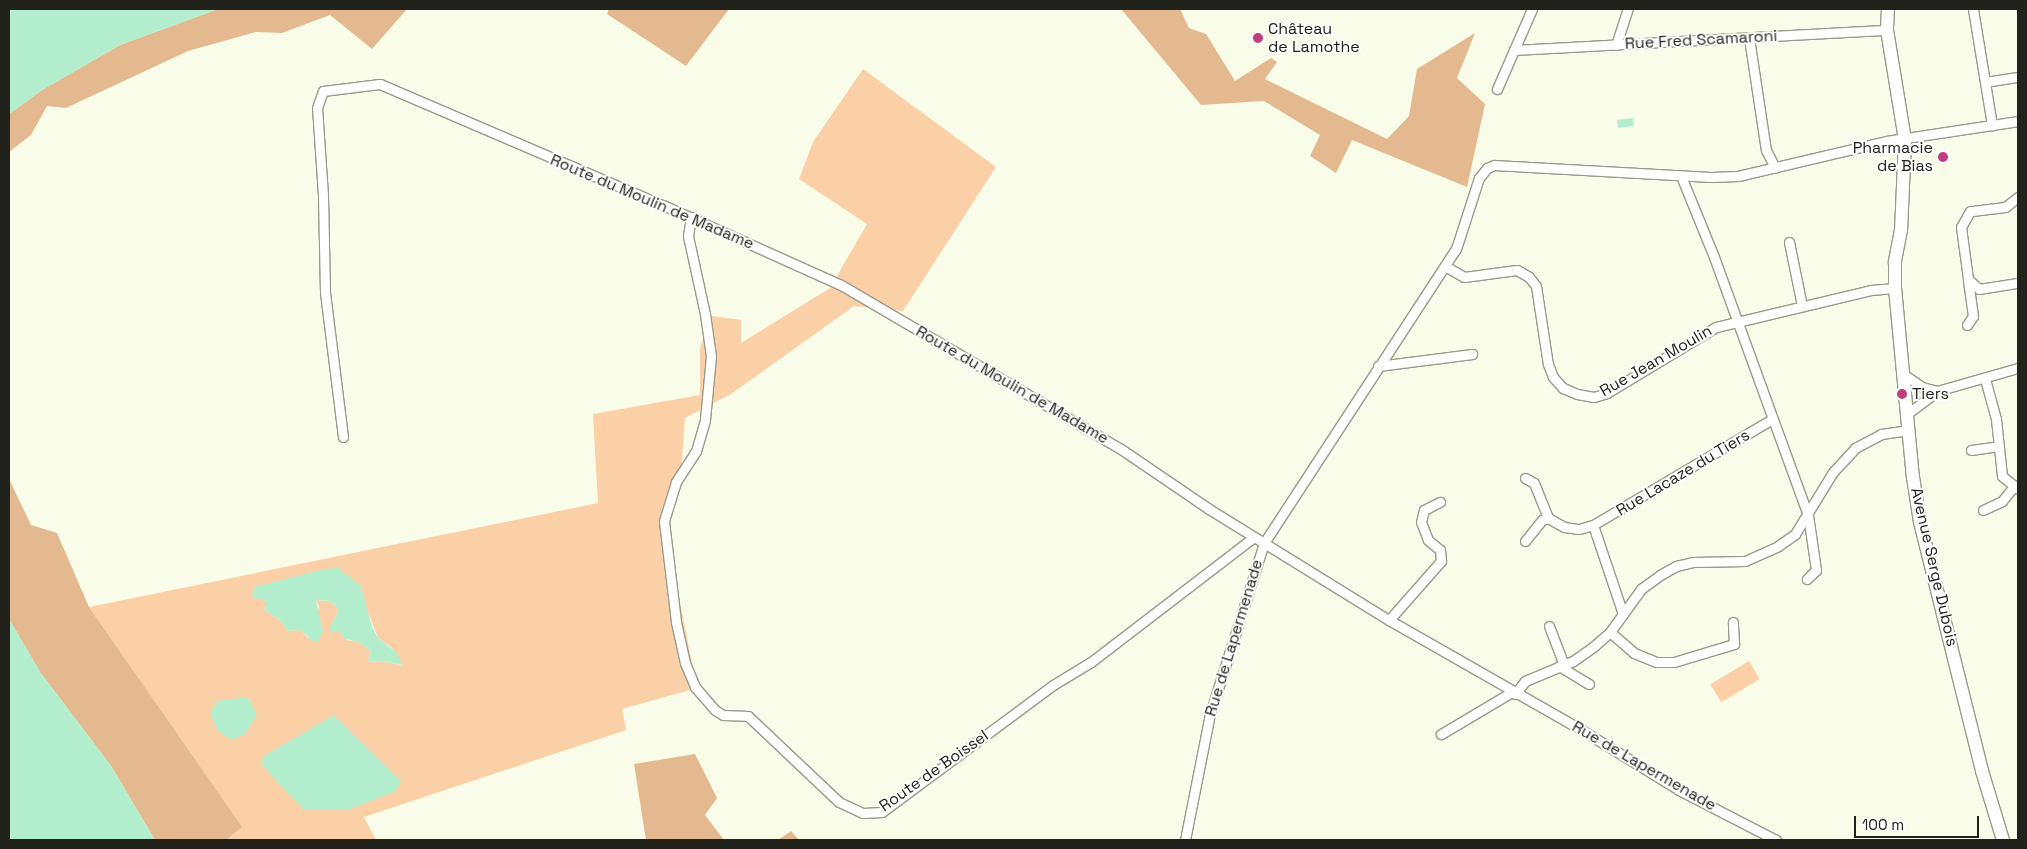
<!DOCTYPE html>
<meta charset="utf-8">
<style>
body{margin:0}
#map{position:relative;width:2027px;height:849px;overflow:hidden;background:#f9fce9;font-family:"Space Grotesk",sans-serif}
div>[style]{position:absolute}
[style*='--x']{left:calc(var(--x)*1px);top:calc(var(--y)*1px);width:calc(var(--w)*1px);rotate:calc(var(--a)*1deg)}
.green>*{inset:0;background:#fcd0a7;transform-origin:0 0}
.forest>*{inset:0;background:#e5b98f}
.water>*{inset:0;background:#b3efce;transform-origin:0 0}
.roads{filter:drop-shadow(1px 0 #999b8a) drop-shadow(-1px 0 #999b8a) drop-shadow(0 1px #999b8a) drop-shadow(0 -1px #999b8a)}
.street>*{height:9px;margin:-4.5px;padding:0 4.5px;transform-origin:4.5px;border-radius:4.5px;background:#fff}
.secondary>*{height:12px;margin:-6px;padding:0 6px;transform-origin:6px;border-radius:6px;background:#fff}
.dots>*{width:14px;height:14px;translate:-50% -50%;box-sizing:border-box;border:2px solid #fff;border-radius:50%}
span{translate:-50% -50%;white-space:nowrap;text-align:center;line-height:1.15;-webkit-text-stroke:4px #fff;paint-order:stroke}
.poi-label{font-size:16px;color:#21221b}
.left{translate:0 -50%;text-align:left}
.right{translate:-100% -50%;text-align:right}
.street-label{font-size:16px;color:#21221b}
.frame{position:absolute;inset:0;border:10px solid #21221b;pointer-events:none}
.scale{position:absolute;left:1854px;top:816px;width:125px;height:22px;box-sizing:border-box;border:2px solid #21221b;border-top:0;padding-left:6px;font-size:15px;line-height:18px;white-space:nowrap;color:#21221b;-webkit-text-stroke:4px #fff;paint-order:stroke}
</style>
<div id="map">
<div class="green">
<i style="clip-path:polygon(evenodd,863px 69px,996px 167px,903px 311px,854px 306px,731px 394px,685px 418px,681px 473px,663px 516px,697px 688px,622px 709px,626px 730px,364px 817px,376px 840px,226px 840px,241px 827px,89px 607px,598px 503px,593px 414px,700px 395px,700px 348px,712px 316px,741px 320px,741px 343px,830px 288px,867px 224px,799px 179px,813px 142px,863px 69px,325px 569px,368px 612px,378px 638px,392px 648px,402px 665px,381px 661px,368px 662px,371px 651px,359px 642px,347px 640px,339px 631px,331px 631px,331px 624px,338px 613px,337px 607px,329px 601px,316px 600px,319px 607px,308px 638px,301px 630px,288px 631px,279px 619px,266px 611px,264px 608px,268px 601px,264px 600px,308px 574px,325px 569px)"></i>
<i style="left:1749px;top:661px;width:21px;height:45px;rotate:59deg"></i>
</div>
<div class="forest">
<i style="clip-path:polygon(218px 9px,407px 9px,372px 49px,330px 15px,282px 33px,256px 32px,188px 51px,66px 108px,47px 106px,31px 135px,9px 152px,9px 114px,42px 90px,120px 45px)"></i>
<i style="clip-path:polygon(609px 9px,729px 9px,686px 66px,607px 14px)"></i>
<i style="clip-path:polygon(1121px 9px,1180px 9px,1189px 28px,1206px 34px,1235px 81px,1271px 58px,1277px 62px,1265px 79px,1387px 139px,1409px 116px,1417px 69px,1475px 33px,1457px 78px,1485px 104px,1467px 187px,1352px 140px,1336px 173px,1310px 156px,1320px 135px,1264px 101px,1201px 105px)"></i>
<i style="clip-path:polygon(9px 479px,31px 525px,57px 533px,89px 607px,242px 827px,226px 840px,155px 840px,111px 766px,40px 672px,9px 619px)"></i>
<i style="clip-path:polygon(695px 754px,717px 798px,705px 815px,724px 840px,646px 840px,634px 764px)"></i>
<i style="clip-path:polygon(791px 831px,799px 840px,778px 840px)"></i>
</div>
<div class="water">
<i style="clip-path:polygon(9px 9px,218px 9px,120px 45px,42px 90px,9px 114px)"></i>
<i style="left:1633px;top:118px;width:8px;height:16px;rotate:83deg"></i>
<i style="clip-path:polygon(338px 568px,361px 586px,372px 627px,378px 638px,396px 652px,403px 665px,381px 661px,368px 662px,371px 651px,359px 642px,345px 639px,339px 631px,330px 631px,331px 624px,338px 613px,337px 607px,329px 601px,316px 600px,323px 631px,318px 642px,312px 641px,301px 630px,288px 631px,279px 619px,266px 611px,264px 608px,267px 601px,252px 597px,254px 587px,325px 569px)"></i>
<i style="clip-path:polygon(9px 619px,40px 672px,111px 766px,155px 840px,12px 840px,9px 836px)"></i>
<i style="clip-path:polygon(248px 697px,257px 715px,244px 735px,231px 740px,218px 731px,210px 714px,217px 701px)"></i>
<i style="clip-path:polygon(334px 715px,401px 781px,396px 791px,348px 810px,303px 809px,261px 764px,264px 756px)"></i>
</div>
<div class="roads">
<div class="street">
<i style="--x:1973;--y:9;--w:118;--a:80.7"></i>
<i style="--x:1749;--y:38;--w:113;--a:81.4"></i>
<i style="--x:1766;--y:150;--w:20;--a:63"></i>
<i style="--x:1616;--y:45;--w:38;--a:-72"></i>
<i style="--x:1514;--y:50;--w:374;--a:-3.1"></i>
<i style="--x:1985;--y:82;--w:33;--a:-9"></i>
<i style="--x:1497;--y:89;--w:87;--a:-66.4"></i>
<i style="--x:1681;--y:176;--w:87;--a:67.8"></i>
<i style="--x:1714;--y:257;--w:275;--a:70"></i>
<i style="--x:1808;--y:515;--w:56;--a:81.7"></i>
<i style="--x:1816;--y:570;--w:13;--a:135"></i>
<i style="--x:2018;--y:197;--w:16;--a:142"></i>
<i style="--x:2005;--y:207;--w:35;--a:173"></i>
<i style="--x:1970;--y:211;--w:18;--a:119"></i>
<i style="--x:1961;--y:227;--w:52;--a:82.3"></i>
<i style="--x:1968;--y:279;--w:15;--a:42"></i>
<i style="--x:1979;--y:289;--w:39;--a:-9"></i>
<i style="--x:691;--y:217;--w:19;--a:99"></i>
<i style="--x:688;--y:236;--w:80;--a:77.7"></i>
<i style="--x:705;--y:314;--w:42;--a:81.9"></i>
<i style="--x:711;--y:356;--w:64;--a:95.4"></i>
<i style="--x:705;--y:420;--w:32;--a:106"></i>
<i style="--x:696;--y:451;--w:37;--a:123"></i>
<i style="--x:676;--y:482;--w:41;--a:107.1"></i>
<i style="--x:664;--y:521;--w:102;--a:83.2"></i>
<i style="--x:676;--y:622;--w:42;--a:77.6"></i>
<i style="--x:685;--y:663;--w:26;--a:67"></i>
<i style="--x:695;--y:687;--w:30;--a:49"></i>
<i style="--x:715;--y:710;--w:9;--a:32"></i>
<i style="--x:723;--y:715;--w:25;--a:2"></i>
<i style="--x:748;--y:716;--w:125;--a:43.4"></i>
<i style="--x:839;--y:802;--w:26;--a:25"></i>
<i style="--x:863;--y:813;--w:19;--a:-3"></i>
<i style="--x:882;--y:812;--w:213;--a:-36.6"></i>
<i style="--x:1053;--y:685;--w:44;--a:-31.2"></i>
<i style="--x:1091;--y:662;--w:205;--a:-37.5"></i>
<i style="--x:1789;--y:242;--w:65;--a:78.5"></i>
<i style="--x:1445;--y:266;--w:22;--a:30"></i>
<i style="--x:1464;--y:277;--w:53;--a:-7.5"></i>
<i style="--x:1517;--y:270;--w:14;--a:30"></i>
<i style="--x:1529;--y:277;--w:11;--a:52"></i>
<i style="--x:1536;--y:286;--w:79;--a:81.3"></i>
<i style="--x:1548;--y:364;--w:14;--a:69"></i>
<i style="--x:1553;--y:377;--w:15;--a:48"></i>
<i style="--x:1563;--y:388;--w:15;--a:23"></i>
<i style="--x:1577;--y:394;--w:17;--a:10"></i>
<i style="--x:1594;--y:397;--w:14;--a:-17"></i>
<i style="--x:1607;--y:393;--w:127;--a:-31.2"></i>
<i style="--x:1716;--y:327;--w:159;--a:-13.4"></i>
<i style="--x:1871;--y:290;--w:24;--a:-5"></i>
<i style="--x:1967;--y:325;--w:11;--a:-56"></i>
<i style="--x:1973;--y:316;--w:37;--a:-98"></i>
<i style="--x:1378;--y:366;--w:95;--a:-7.3"></i>
<i style="--x:1903;--y:374;--w:23;--a:34"></i>
<i style="--x:1922;--y:387;--w:16;--a:15"></i>
<i style="--x:1985;--y:379;--w:41;--a:74.6"></i>
<i style="--x:1996;--y:419;--w:57;--a:84"></i>
<i style="--x:2002;--y:476;--w:21;--a:39"></i>
<i style="--x:1907;--y:414;--w:38;--a:-37"></i>
<i style="--x:1937;--y:391;--w:84;--a:-15.9"></i>
<i style="--x:343;--y:437;--w:146;--a:-97.1"></i>
<i style="--x:325;--y:292;--w:97;--a:-91.2"></i>
<i style="--x:323;--y:195;--w:87;--a:-93.9"></i>
<i style="--x:317;--y:108;--w:18;--a:-71"></i>
<i style="--x:323;--y:91;--w:57;--a:-7"></i>
<i style="--x:380;--y:84;--w:310;--a:23.2"></i>
<i style="--x:665;--y:206;--w:193;--a:24.2"></i>
<i style="--x:841;--y:285;--w:324;--a:30.4"></i>
<i style="--x:1121;--y:449;--w:107;--a:34.3"></i>
<i style="--x:1209;--y:509;--w:211;--a:31.7"></i>
<i style="--x:1389;--y:620;--w:220;--a:29.7"></i>
<i style="--x:1580;--y:729;--w:116;--a:31.6"></i>
<i style="--x:1679;--y:790;--w:109;--a:27.3"></i>
<i style="--x:1971;--y:450;--w:28;--a:-8"></i>
<i style="--x:1525;--y:478;--w:10;--a:29"></i>
<i style="--x:1534;--y:483;--w:38;--a:68"></i>
<i style="--x:1548;--y:518;--w:18;--a:29"></i>
<i style="--x:1564;--y:527;--w:15;--a:8"></i>
<i style="--x:1579;--y:529;--w:15;--a:-16"></i>
<i style="--x:1593;--y:525;--w:208;--a:-30.6"></i>
<i style="--x:1983;--y:510;--w:21;--a:-25"></i>
<i style="--x:2002;--y:501;--w:19;--a:-51"></i>
<i style="--x:1593;--y:525;--w:94;--a:71.4"></i>
<i style="--x:1525;--y:541;--w:27;--a:-51"></i>
<i style="--x:1542;--y:520;--w:6;--a:-18"></i>
<i style="--x:1389;--y:620;--w:79;--a:-48.6"></i>
<i style="--x:1441;--y:561;--w:11;--a:-95"></i>
<i style="--x:1440;--y:550;--w:16;--a:-140"></i>
<i style="--x:1428;--y:540;--w:19;--a:-111"></i>
<i style="--x:1421;--y:522;--w:12;--a:-76"></i>
<i style="--x:1424;--y:510;--w:18;--a:-27"></i>
<i style="--x:1549;--y:626;--w:42;--a:69"></i>
<i style="--x:1610;--y:632;--w:32;--a:41"></i>
<i style="--x:1634;--y:653;--w:24;--a:22"></i>
<i style="--x:1656;--y:662;--w:18;--a:0"></i>
<i style="--x:1674;--y:662;--w:63;--a:-16.7"></i>
<i style="--x:1734;--y:644;--w:22;--a:-93"></i>
<i style="--x:1559;--y:666;--w:35;--a:31"></i>
<i style="--x:1515;--y:694;--w:16;--a:-52"></i>
<i style="--x:1525;--y:681;--w:52;--a:-22.6"></i>
<i style="--x:1573;--y:661;--w:24;--a:-35"></i>
<i style="--x:1593;--y:647;--w:23;--a:-41"></i>
<i style="--x:1610;--y:632;--w:53;--a:-54.2"></i>
<i style="--x:1641;--y:589;--w:24;--a:-36"></i>
<i style="--x:1660;--y:575;--w:18;--a:-29"></i>
<i style="--x:1676;--y:566;--w:17;--a:-13"></i>
<i style="--x:1693;--y:562;--w:52;--a:-1.1"></i>
<i style="--x:1745;--y:561;--w:36;--a:-24"></i>
<i style="--x:1778;--y:546;--w:21;--a:-35"></i>
<i style="--x:1795;--y:534;--w:73;--a:-58.5"></i>
<i style="--x:1833;--y:472;--w:33;--a:-47"></i>
<i style="--x:1855;--y:448;--w:30;--a:-28"></i>
<i style="--x:1881;--y:434;--w:27;--a:-8"></i>
<i style="--x:1441;--y:734;--w:82;--a:-30.6"></i>
<i style="--x:1185;--y:840;--w:128;--a:-78.8"></i>
<i style="--x:1210;--y:714;--w:179;--a:-72.5"></i>
<i style="--x:1264;--y:543;--w:351;--a:-56.9"></i>
<i style="--x:1456;--y:249;--w:75;--a:-72.1"></i>
<i style="--x:1479;--y:178;--w:13;--a:-51"></i>
<i style="--x:1487;--y:168;--w:8;--a:-23"></i>
<i style="--x:1494;--y:165;--w:217;--a:3.2"></i>
<i style="--x:1711;--y:177;--w:27;--a:-2"></i>
<i style="--x:1738;--y:176;--w:152;--a:-13.3"></i>
<i style="--x:1886;--y:141;--w:134;--a:-8.6"></i>
</div>
<div class="secondary">
<i style="--x:1888;--y:9;--w:21;--a:93"></i>
<i style="--x:1887;--y:30;--w:111;--a:80.7"></i>
<i style="--x:1905;--y:140;--w:90;--a:92.5"></i>
<i style="--x:1901;--y:230;--w:33;--a:101"></i>
<i style="--x:1895;--y:262;--w:26;--a:90"></i>
<i style="--x:1895;--y:288;--w:190;--a:84.6"></i>
<i style="--x:1913;--y:477;--w:46;--a:81.2"></i>
<i style="--x:1920;--y:522;--w:257;--a:76"></i>
<i style="--x:1982;--y:771;--w:72;--a:73.1"></i>
</div>
</div>
<div class="dots">
<i style="left:1258px;top:38px;background:#c23d80"></i>
<i style="left:1943px;top:157px;background:#c23d80"></i>
<i style="left:1902px;top:394px;background:#c23d80"></i>
</div>
<div class="poi-label">
<span class="left" style="left:1268px;top:38px">Château<br>de Lamothe</span>
<span class="right" style="left:1933px;top:157px">Pharmacie<br>de Bias</span>
<span class="left" style="left:1912px;top:394px">Tiers</span>
</div>
<div class="street-label">
<span style="left:1701px;top:40px;rotate:-3deg">Rue Fred Scamaroni</span>
<span style="left:652px;top:202px;rotate:23deg">Route du Moulin de Madame</span>
<span style="left:1656px;top:361px;rotate:-30deg">Rue Jean Moulin</span>
<span style="left:1012px;top:385px;rotate:30deg">Route du Moulin de Madame</span>
<span style="left:1683px;top:473px;rotate:-31deg">Rue Lacaze du Tiers</span>
<span style="left:1934px;top:567px;rotate:77deg">Avenue Serge Dubois</span>
<span style="left:1234px;top:638px;rotate:-73deg">Rue de Lapermenade</span>
<span style="left:1644px;top:766px;rotate:30deg">Rue de Lapermenade</span>
<span style="left:934px;top:771px;rotate:-35deg">Route de Boissel</span>
</div>
<div class="frame"></div>
<div class="scale">100 m</div>
</div>
